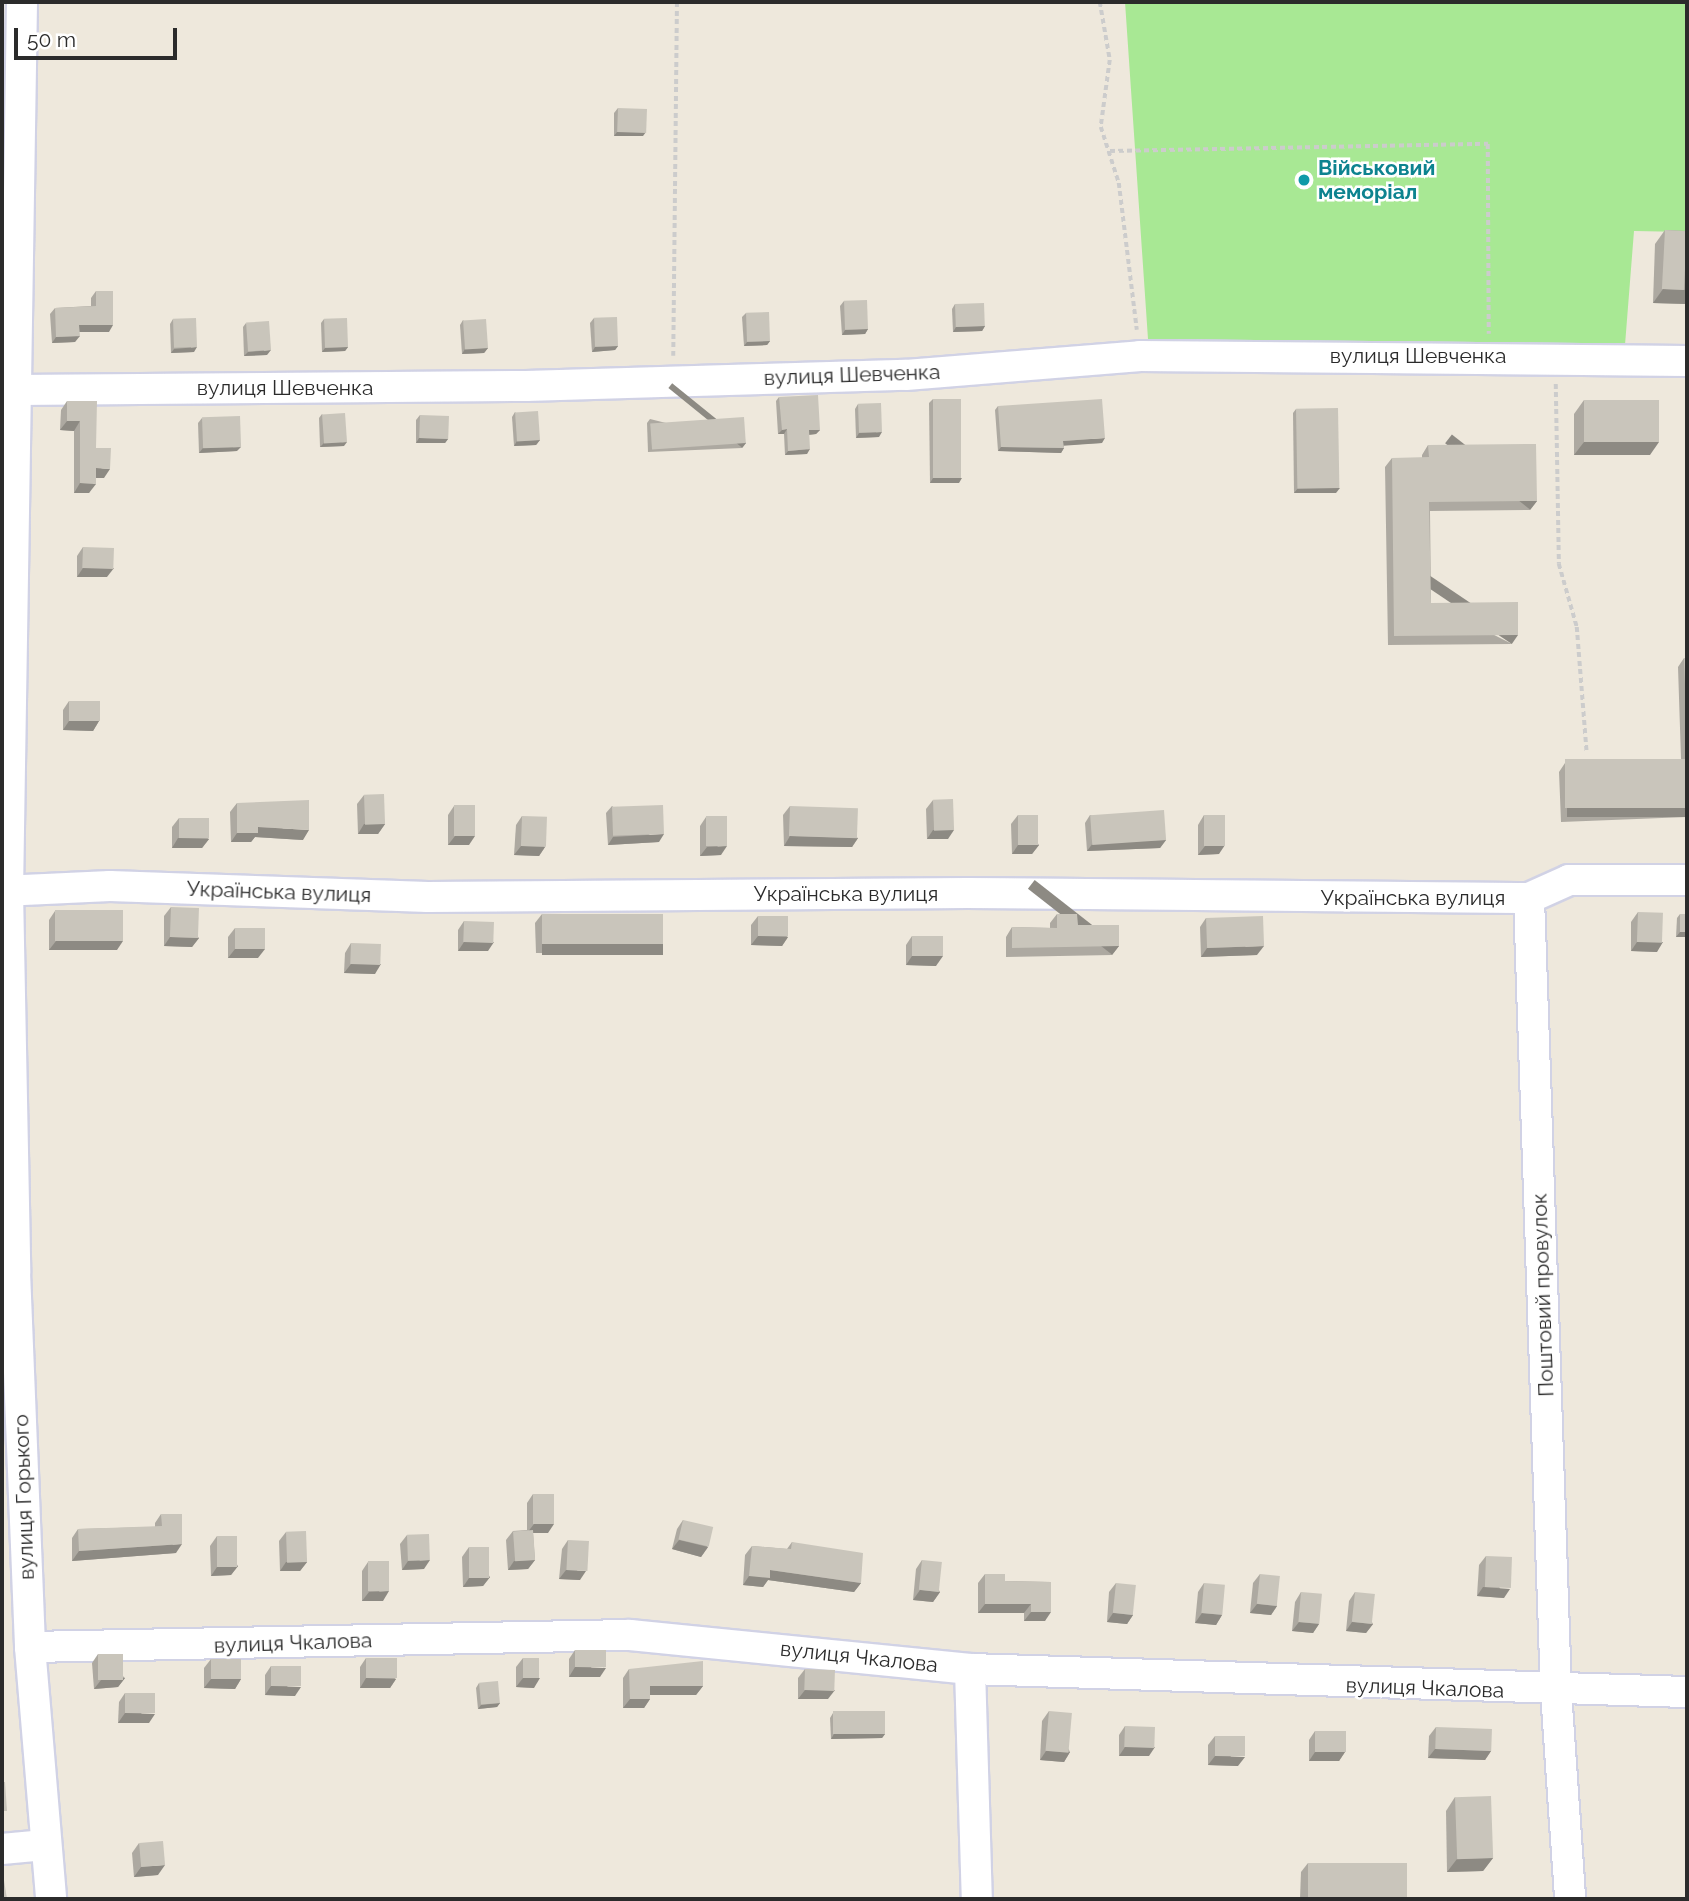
<!DOCTYPE html>
<meta charset="utf-8">
<style>
body{margin:0}
#map{position:relative;width:1689px;height:1901px;overflow:hidden;background:#eee8dc;font-family:Raleway,sans-serif}
div>[style]{position:absolute}
[style*='--x']{left:calc(var(--x)*1px);top:calc(var(--y)*1px);width:calc(var(--w)*1px);rotate:calc(var(--a)*1deg)}
.green>*{inset:0;background:#a8e894}
.path>*{height:3.5px;margin-top:-1.75px;transform-origin:0;background:repeating-linear-gradient(90deg,#ccc 0 5px,transparent 0 8.5px)}
.roads{filter:drop-shadow(2px 0 #d1d2e5) drop-shadow(-2px 0 #d1d2e5) drop-shadow(0 2px #d1d2e5) drop-shadow(0 -2px #d1d2e5)}
.minor>*{height:30px;margin:-15px;padding:0 15px;transform-origin:15px;border-radius:15px;background:#fff}
.wall>*{inset:0;background:#ada9a1}
.shaded-wall>*{inset:0;background:#8d8a83;transform-origin:0 0}
.building>*{inset:0;background:#c9c5bb;transform-origin:0 0}
.dots>*{width:19px;height:19px;translate:-50% -50%;box-sizing:border-box;border:4px solid #fff;border-radius:50%}
span{translate:-50% -50%;white-space:nowrap;text-align:center;line-height:1.15;-webkit-text-stroke:5px #fff;paint-order:stroke}
.culture-label{font-size:21px;color:#0d838f;font-weight:700}
.left{translate:0 -50%;text-align:left}
.street-label{font-size:21px;color:#2b2b2b}
.frame{position:absolute;inset:0;border:4px solid #2b2b2b;pointer-events:none}
.scale{position:absolute;left:14px;top:28px;width:163px;height:32px;box-sizing:border-box;border:4px solid #2b2b2b;border-top:0;padding-left:9px;font-size:21px;line-height:24px;white-space:nowrap;color:#2b2b2b;-webkit-text-stroke:5px #fff;paint-order:stroke}
</style>
<div id="map">
<div class="green">
<i style="clip-path:polygon(1125px 2px,1687px 2px,1687px 232px,1634px 231px,1625px 345px,1148px 339px)"></i>
</div>
<div class="path">
<i style="--x:1100;--y:2;--w:59;--a:80.2"></i>
<i style="--x:1110;--y:60;--w:68;--a:97.7"></i>
<i style="--x:1101;--y:127;--w:59;--a:72.2"></i>
<i style="--x:1119;--y:183;--w:148;--a:83"></i>
<i style="--x:1110;--y:151;--w:378;--a:-1.1"></i>
<i style="--x:1488;--y:144;--w:190;--a:89.7"></i>
<i style="--x:673;--y:356;--w:354;--a:-89.4"></i>
<i style="--x:1556;--y:384;--w:180;--a:89"></i>
<i style="--x:1559;--y:564;--w:66;--a:74.1"></i>
<i style="--x:1577;--y:627;--w:127;--a:85.5"></i>
</div>
<div class="roads">
<div class="minor">
<i style="--x:22;--y:2;--w:889;--a:90.9"></i>
<i style="--x:8;--y:891;--w:381;--a:88.9"></i>
<i style="--x:15;--y:1272;--w:375;--a:87.7"></i>
<i style="--x:30;--y:1647;--w:253;--a:85.2"></i>
<i style="--x:16;--y:390;--w:510;--a:-0.45"></i>
<i style="--x:526;--y:386;--w:380;--a:-1.7"></i>
<i style="--x:906;--y:375;--w:235;--a:-4.6"></i>
<i style="--x:1140;--y:356;--w:547;--a:0.52"></i>
<i style="--x:2;--y:891;--w:108;--a:-2.7"></i>
<i style="--x:110;--y:886;--w:318;--a:2"></i>
<i style="--x:428;--y:897;--w:539;--a:-0.43"></i>
<i style="--x:967;--y:893;--w:562;--a:0.51"></i>
<i style="--x:1529;--y:898;--w:44;--a:-24.2"></i>
<i style="--x:1569;--y:880;--w:118;--a:0"></i>
<i style="--x:1529;--y:898;--w:793;--a:88.05"></i>
<i style="--x:1556;--y:1691;--w:208;--a:86.1"></i>
<i style="--x:30;--y:1647;--w:600;--a:-1.15"></i>
<i style="--x:630;--y:1635;--w:342;--a:5.7"></i>
<i style="--x:970;--y:1669;--w:717;--a:1.84"></i>
<i style="--x:970;--y:1669;--w:230;--a:88.3"></i>
<i style="--x:2;--y:1849;--w:43;--a:-5.3"></i>
</div>
</div>
<div class="wall">
<i style="clip-path:polygon(618px 108px,643px 136px,614px 136px,614px 113px)"></i>
<i style="clip-path:polygon(1665px 230px,1687px 231px,1687px 304px,1653px 303px,1655px 244px)"></i>
<i style="clip-path:polygon(96px 291px,109px 332px,79px 332px,75px 342px,52px 343px,50px 314px,55px 308px,91px 306px,91px 298px)"></i>
<i style="clip-path:polygon(844px 301px,868px 329px,865px 334px,842px 335px,840px 306px)"></i>
<i style="clip-path:polygon(955px 304px,985px 326px,982px 331px,953px 332px,952px 309px)"></i>
<i style="clip-path:polygon(746px 313px,770px 341px,767px 345px,744px 346px,742px 317px)"></i>
<i style="clip-path:polygon(594px 318px,618px 346px,615px 350px,592px 352px,590px 323px)"></i>
<i style="clip-path:polygon(173px 319px,194px 352px,171px 353px,170px 324px)"></i>
<i style="clip-path:polygon(324px 319px,348px 347px,345px 351px,322px 352px,321px 323px)"></i>
<i style="clip-path:polygon(463px 320px,488px 348px,484px 353px,462px 354px,460px 325px)"></i>
<i style="clip-path:polygon(246px 323px,267px 355px,244px 356px,243px 327px)"></i>
<i style="clip-path:polygon(779px 397px,820px 430px,816px 434px,809px 435px,807px 454px,785px 455px,784px 434px,778px 434px,776px 401px)"></i>
<i style="clip-path:polygon(933px 399px,959px 483px,930px 483px,929px 403px)"></i>
<i style="clip-path:polygon(1584px 400px,1650px 455px,1574px 455px,1574px 414px)"></i>
<i style="clip-path:polygon(67px 401px,96px 448px,104px 478px,96px 478px,89px 493px,74px 493px,74px 431px,60px 430px,61px 410px)"></i>
<i style="clip-path:polygon(858px 404px,879px 437px,856px 438px,855px 409px)"></i>
<i style="clip-path:polygon(998px 406px,1102px 443px,1064px 445px,1064px 448px,1061px 453px,998px 451px,995px 410px)"></i>
<i style="clip-path:polygon(1296px 409px,1336px 493px,1294px 493px,1293px 413px)"></i>
<i style="clip-path:polygon(515px 412px,540px 440px,536px 445px,514px 446px,512px 417px)"></i>
<i style="clip-path:polygon(322px 414px,344px 446px,320px 447px,319px 418px)"></i>
<i style="clip-path:polygon(420px 415px,448px 439px,445px 443px,416px 443px,416px 420px)"></i>
<i style="clip-path:polygon(202px 418px,237px 451px,199px 453px,198px 423px)"></i>
<i style="clip-path:polygon(650px 419px,746px 443px,742px 448px,648px 452px,647px 423px)"></i>
<i style="clip-path:polygon(1428px 445px,1537px 501px,1530px 510px,1430px 511px,1431px 603px,1512px 644px,1388px 645px,1385px 467px,1392px 458px,1422px 458px,1422px 455px)"></i>
<i style="clip-path:polygon(83px 547px,107px 577px,77px 577px,77px 556px)"></i>
<i style="clip-path:polygon(1684px 658px,1687px 658px,1687px 817px,1561px 822px,1559px 772px,1565px 763px,1681px 759px,1678px 667px)"></i>
<i style="clip-path:polygon(69px 701px,99px 721px,93px 731px,63px 730px,63px 710px)"></i>
<i style="clip-path:polygon(364px 795px,385px 824px,378px 834px,358px 834px,357px 804px)"></i>
<i style="clip-path:polygon(933px 800px,948px 839px,927px 839px,926px 809px)"></i>
<i style="clip-path:polygon(237px 803px,303px 840px,255px 837px,251px 842px,231px 842px,230px 812px)"></i>
<i style="clip-path:polygon(454px 806px,469px 845px,448px 845px,448px 815px)"></i>
<i style="clip-path:polygon(612px 806px,659px 842px,608px 845px,606px 813px)"></i>
<i style="clip-path:polygon(790px 806px,858px 838px,852px 847px,784px 846px,783px 815px)"></i>
<i style="clip-path:polygon(1018px 815px,1039px 845px,1032px 854px,1012px 854px,1011px 824px)"></i>
<i style="clip-path:polygon(1090px 815px,1166px 840px,1160px 848px,1087px 851px,1085px 823px)"></i>
<i style="clip-path:polygon(1204px 815px,1219px 854px,1198px 855px,1198px 825px)"></i>
<i style="clip-path:polygon(522px 816px,545px 847px,539px 856px,514px 855px,516px 825px)"></i>
<i style="clip-path:polygon(706px 817px,721px 855px,700px 856px,700px 826px)"></i>
<i style="clip-path:polygon(179px 818px,209px 839px,202px 848px,172px 848px,172px 827px)"></i>
<i style="clip-path:polygon(171px 907px,199px 938px,192px 947px,164px 946px,164px 916px)"></i>
<i style="clip-path:polygon(55px 911px,117px 950px,49px 950px,49px 920px)"></i>
<i style="clip-path:polygon(1638px 912px,1657px 952px,1631px 951px,1631px 922px)"></i>
<i style="clip-path:polygon(542px 914px,657px 954px,536px 953px,535px 923px)"></i>
<i style="clip-path:polygon(1057px 914px,1078px 925px,1119px 946px,1112px 955px,1006px 957px,1006px 937px,1012px 927px,1050px 928px,1050px 923px)"></i>
<i style="clip-path:polygon(1680px 914px,1687px 937px,1676px 937px,1677px 918px)"></i>
<i style="clip-path:polygon(758px 916px,788px 937px,782px 946px,751px 945px,751px 925px)"></i>
<i style="clip-path:polygon(1206px 918px,1257px 955px,1201px 957px,1200px 927px)"></i>
<i style="clip-path:polygon(464px 921px,488px 951px,458px 951px,458px 930px)"></i>
<i style="clip-path:polygon(235px 928px,258px 958px,228px 958px,228px 937px)"></i>
<i style="clip-path:polygon(912px 936px,936px 966px,906px 965px,906px 945px)"></i>
<i style="clip-path:polygon(351px 943px,375px 974px,344px 973px,345px 953px)"></i>
<i style="clip-path:polygon(533px 1494px,548px 1533px,533px 1533px,535px 1560px,528px 1569px,508px 1570px,506px 1540px,513px 1531px,527px 1530px,527px 1503px)"></i>
<i style="clip-path:polygon(161px 1514px,176px 1553px,72px 1561px,72px 1538px,78px 1529px,155px 1527px,155px 1523px)"></i>
<i style="clip-path:polygon(683px 1520px,708px 1547px,701px 1557px,672px 1549px,677px 1529px)"></i>
<i style="clip-path:polygon(286px 1532px,307px 1562px,300px 1571px,280px 1571px,279px 1541px)"></i>
<i style="clip-path:polygon(407px 1535px,424px 1569px,402px 1570px,400px 1544px)"></i>
<i style="clip-path:polygon(217px 1536px,238px 1566px,231px 1575px,211px 1576px,210px 1546px)"></i>
<i style="clip-path:polygon(568px 1540px,580px 1580px,559px 1579px,562px 1549px)"></i>
<i style="clip-path:polygon(792px 1542px,861px 1583px,854px 1592px,768px 1580px,763px 1587px,743px 1585px,745px 1555px,752px 1546px,787px 1549px)"></i>
<i style="clip-path:polygon(469px 1547px,490px 1577px,483px 1586px,463px 1587px,462px 1557px)"></i>
<i style="clip-path:polygon(1486px 1556px,1504px 1598px,1477px 1596px,1479px 1565px)"></i>
<i style="clip-path:polygon(922px 1560px,940px 1592px,933px 1602px,913px 1600px,916px 1569px)"></i>
<i style="clip-path:polygon(368px 1562px,383px 1601px,362px 1601px,362px 1571px)"></i>
<i style="clip-path:polygon(985px 1574px,1005px 1581px,1051px 1582px,1045px 1621px,1024px 1621px,1024px 1613px,978px 1613px,978px 1583px)"></i>
<i style="clip-path:polygon(1260px 1574px,1277px 1606px,1271px 1615px,1250px 1613px,1253px 1583px)"></i>
<i style="clip-path:polygon(1116px 1583px,1133px 1615px,1127px 1624px,1107px 1622px,1109px 1592px)"></i>
<i style="clip-path:polygon(1204px 1583px,1222px 1615px,1216px 1625px,1195px 1623px,1198px 1592px)"></i>
<i style="clip-path:polygon(1301px 1592px,1319px 1624px,1313px 1633px,1292px 1631px,1295px 1602px)"></i>
<i style="clip-path:polygon(1355px 1592px,1373px 1624px,1366px 1633px,1346px 1631px,1349px 1601px)"></i>
<i style="clip-path:polygon(575px 1650px,600px 1677px,569px 1677px,569px 1659px)"></i>
<i style="clip-path:polygon(98px 1654px,125px 1678px,118px 1687px,94px 1689px,92px 1663px)"></i>
<i style="clip-path:polygon(366px 1658px,396px 1679px,390px 1688px,360px 1688px,360px 1667px)"></i>
<i style="clip-path:polygon(523px 1658px,534px 1688px,516px 1687px,516px 1667px)"></i>
<i style="clip-path:polygon(211px 1659px,241px 1679px,235px 1689px,204px 1688px,204px 1668px)"></i>
<i style="clip-path:polygon(271px 1666px,295px 1696px,265px 1695px,265px 1675px)"></i>
<i style="clip-path:polygon(629px 1669px,703px 1686px,696px 1695px,650px 1695px,650px 1699px,644px 1708px,623px 1708px,623px 1678px)"></i>
<i style="clip-path:polygon(805px 1669px,828px 1699px,798px 1699px,798px 1678px)"></i>
<i style="clip-path:polygon(479px 1683px,500px 1703px,497px 1707px,478px 1709px,476px 1688px)"></i>
<i style="clip-path:polygon(125px 1693px,149px 1723px,118px 1723px,119px 1702px)"></i>
<i style="clip-path:polygon(1049px 1711px,1070px 1752px,1064px 1762px,1040px 1760px,1042px 1721px)"></i>
<i style="clip-path:polygon(833px 1713px,885px 1734px,882px 1738px,831px 1739px,830px 1718px)"></i>
<i style="clip-path:polygon(1125px 1726px,1149px 1756px,1119px 1756px,1119px 1735px)"></i>
<i style="clip-path:polygon(1436px 1727px,1491px 1751px,1485px 1760px,1428px 1758px,1429px 1736px)"></i>
<i style="clip-path:polygon(1315px 1731px,1345px 1752px,1339px 1761px,1309px 1761px,1309px 1740px)"></i>
<i style="clip-path:polygon(1215px 1736px,1238px 1766px,1208px 1765px,1208px 1745px)"></i>
<i style="clip-path:polygon(1455px 1797px,1493px 1858px,1483px 1871px,1447px 1872px,1446px 1811px)"></i>
<i style="clip-path:polygon(139px 1843px,158px 1875px,134px 1877px,132px 1853px)"></i>
<i style="clip-path:polygon(1308px 1863px,1405px 1899px,1300px 1899px,1301px 1872px)"></i>
</div>
<div class="shaded-wall">
<i style="clip-path:polygon(617px 132px,646px 132px,643px 136px,614px 136px)"></i>
<i style="clip-path:polygon(1663px 289px,1687px 290px,1687px 304px,1653px 303px)"></i>
<i style="clip-path:polygon(79px 325px,113px 325px,109px 332px,74px 332px)"></i>
<i style="clip-path:polygon(985px 326px,982px 331px,953px 332px,956px 327px)"></i>
<i style="clip-path:polygon(868px 329px,865px 334px,842px 335px,845px 330px)"></i>
<i style="clip-path:polygon(80px 336px,75px 342px,52px 343px,56px 337px)"></i>
<i style="clip-path:polygon(770px 341px,767px 345px,744px 346px,747px 342px)"></i>
<i style="clip-path:polygon(618px 346px,615px 350px,592px 352px,595px 347px)"></i>
<i style="clip-path:polygon(197px 347px,194px 352px,171px 353px,174px 349px)"></i>
<i style="clip-path:polygon(348px 347px,345px 351px,322px 352px,325px 348px)"></i>
<i style="clip-path:polygon(488px 348px,484px 353px,462px 354px,465px 349px)"></i>
<i style="clip-path:polygon(271px 350px,267px 355px,244px 356px,248px 352px)"></i>
<i style="clip-path:polygon(67px 421px,80px 421px,74px 431px,60px 430px)"></i>
<i style="clip-path:polygon(787px 429px,784px 434px,778px 434px,782px 430px)"></i>
<i style="clip-path:polygon(809px 430px,820px 430px,816px 434px,806px 435px)"></i>
<i style="clip-path:polygon(882px 432px,879px 437px,856px 438px,859px 433px)"></i>
<i style="clip-path:polygon(419px 438px,448px 439px,445px 443px,416px 443px)"></i>
<i style="clip-path:polygon(1105px 438px,1102px 443px,1060px 446px,1063px 441px)"></i>
<i style="clip-path:polygon(540px 440px,536px 445px,514px 446px,517px 441px)"></i>
<i style="clip-path:polygon(347px 442px,344px 446px,320px 447px,324px 443px)"></i>
<i style="clip-path:polygon(1584px 442px,1659px 442px,1650px 455px,1574px 455px)"></i>
<i style="left:746px;top:443px;width:6px;height:95px;rotate:129deg"></i>
<i style="clip-path:polygon(241px 447px,237px 451px,199px 453px,203px 448px)"></i>
<i style="clip-path:polygon(1001px 447px,1064px 448px,1061px 453px,998px 451px)"></i>
<i style="clip-path:polygon(810px 449px,807px 454px,785px 455px,788px 451px)"></i>
<i style="clip-path:polygon(96px 468px,110px 469px,104px 478px,90px 478px)"></i>
<i style="clip-path:polygon(933px 478px,962px 478px,959px 483px,930px 483px)"></i>
<i style="clip-path:polygon(80px 483px,96px 484px,89px 493px,74px 493px)"></i>
<i style="clip-path:polygon(1298px 488px,1340px 488px,1336px 493px,1294px 493px)"></i>
<i style="left:1537px;top:501px;width:11px;height:108px;rotate:128deg"></i>
<i style="clip-path:polygon(83px 568px,114px 568px,107px 577px,77px 577px)"></i>
<i style="left:1518px;top:635px;width:11px;height:124px;rotate:124deg"></i>
<i style="clip-path:polygon(69px 721px,99px 721px,93px 731px,63px 730px)"></i>
<i style="left:1687px;top:808px;width:9px;height:120px;rotate:90deg"></i>
<i style="clip-path:polygon(364px 824px,385px 824px,378px 834px,358px 834px)"></i>
<i style="clip-path:polygon(258px 827px,309px 830px,303px 840px,255px 837px,251px 842px,231px 842px,237px 833px)"></i>
<i style="clip-path:polygon(933px 830px,954px 830px,948px 839px,927px 839px)"></i>
<i style="clip-path:polygon(664px 834px,659px 842px,608px 845px,613px 837px)"></i>
<i style="clip-path:polygon(455px 836px,475px 836px,469px 845px,448px 845px)"></i>
<i style="clip-path:polygon(790px 836px,858px 838px,852px 847px,784px 846px)"></i>
<i style="clip-path:polygon(178px 838px,209px 839px,202px 848px,172px 848px)"></i>
<i style="clip-path:polygon(1166px 840px,1160px 848px,1087px 851px,1093px 843px)"></i>
<i style="clip-path:polygon(1018px 845px,1039px 845px,1032px 854px,1012px 854px)"></i>
<i style="clip-path:polygon(1225px 845px,1219px 854px,1198px 855px,1205px 846px)"></i>
<i style="clip-path:polygon(521px 846px,545px 847px,539px 856px,514px 855px)"></i>
<i style="clip-path:polygon(727px 846px,721px 855px,700px 856px,707px 847px)"></i>
<i style="clip-path:polygon(1680px 932px,1687px 932px,1687px 937px,1676px 937px)"></i>
<i style="clip-path:polygon(758px 936px,788px 937px,782px 946px,751px 945px)"></i>
<i style="clip-path:polygon(170px 937px,199px 938px,192px 947px,164px 946px)"></i>
<i style="clip-path:polygon(56px 941px,123px 941px,117px 950px,49px 950px)"></i>
<i style="clip-path:polygon(464px 942px,494px 942px,488px 951px,458px 951px)"></i>
<i style="clip-path:polygon(1637px 942px,1663px 942px,1657px 952px,1631px 951px)"></i>
<i style="left:542px;top:944px;width:121px;height:11px"></i>
<i style="left:1119px;top:946px;width:11px;height:107px;rotate:128deg"></i>
<i style="clip-path:polygon(1264px 946px,1257px 955px,1201px 957px,1207px 948px)"></i>
<i style="clip-path:polygon(235px 949px,265px 949px,258px 958px,228px 958px)"></i>
<i style="clip-path:polygon(912px 956px,943px 956px,936px 966px,906px 965px)"></i>
<i style="clip-path:polygon(351px 964px,381px 964px,375px 974px,344px 973px)"></i>
<i style="clip-path:polygon(534px 1524px,554px 1524px,548px 1533px,527px 1533px)"></i>
<i style="clip-path:polygon(679px 1540px,708px 1547px,701px 1557px,672px 1549px)"></i>
<i style="clip-path:polygon(182px 1544px,176px 1553px,72px 1561px,79px 1551px)"></i>
<i style="clip-path:polygon(430px 1560px,424px 1569px,402px 1570px,408px 1561px)"></i>
<i style="clip-path:polygon(535px 1560px,528px 1569px,508px 1570px,514px 1561px)"></i>
<i style="clip-path:polygon(286px 1562px,307px 1562px,300px 1571px,280px 1571px)"></i>
<i style="clip-path:polygon(238px 1566px,231px 1575px,211px 1576px,217px 1567px)"></i>
<i style="clip-path:polygon(566px 1570px,586px 1571px,580px 1580px,559px 1579px)"></i>
<i style="clip-path:polygon(770px 1570px,861px 1583px,854px 1592px,768px 1580px,763px 1587px,743px 1585px,749px 1576px)"></i>
<i style="clip-path:polygon(490px 1577px,483px 1586px,463px 1587px,469px 1578px)"></i>
<i style="clip-path:polygon(1483px 1587px,1510px 1589px,1504px 1598px,1477px 1596px)"></i>
<i style="clip-path:polygon(920px 1590px,940px 1592px,933px 1602px,913px 1600px)"></i>
<i style="clip-path:polygon(389px 1591px,383px 1601px,362px 1601px,369px 1592px)"></i>
<i style="clip-path:polygon(985px 1604px,1031px 1604px,1024px 1613px,978px 1613px)"></i>
<i style="clip-path:polygon(1257px 1604px,1277px 1606px,1271px 1615px,1250px 1613px)"></i>
<i style="clip-path:polygon(1031px 1612px,1051px 1612px,1045px 1621px,1024px 1621px)"></i>
<i style="clip-path:polygon(1113px 1613px,1133px 1615px,1127px 1624px,1107px 1622px)"></i>
<i style="clip-path:polygon(1202px 1613px,1222px 1615px,1216px 1625px,1195px 1623px)"></i>
<i style="clip-path:polygon(1299px 1622px,1319px 1624px,1313px 1633px,1292px 1631px)"></i>
<i style="clip-path:polygon(1352px 1622px,1373px 1624px,1366px 1633px,1346px 1631px)"></i>
<i style="clip-path:polygon(575px 1667px,606px 1668px,600px 1677px,569px 1677px)"></i>
<i style="clip-path:polygon(125px 1678px,118px 1687px,94px 1689px,101px 1680px)"></i>
<i style="clip-path:polygon(366px 1678px,396px 1679px,390px 1688px,360px 1688px)"></i>
<i style="clip-path:polygon(523px 1678px,540px 1678px,534px 1688px,516px 1687px)"></i>
<i style="clip-path:polygon(211px 1679px,241px 1679px,235px 1689px,204px 1688px)"></i>
<i style="clip-path:polygon(271px 1686px,301px 1687px,295px 1696px,265px 1695px)"></i>
<i style="clip-path:polygon(650px 1686px,703px 1686px,696px 1695px,644px 1695px)"></i>
<i style="clip-path:polygon(805px 1690px,835px 1690px,828px 1699px,798px 1699px)"></i>
<i style="clip-path:polygon(630px 1699px,650px 1699px,644px 1708px,623px 1708px)"></i>
<i style="clip-path:polygon(500px 1703px,497px 1707px,478px 1709px,481px 1705px)"></i>
<i style="clip-path:polygon(125px 1713px,155px 1714px,149px 1723px,118px 1723px)"></i>
<i style="clip-path:polygon(834px 1734px,885px 1734px,882px 1738px,831px 1739px)"></i>
<i style="clip-path:polygon(1125px 1747px,1155px 1747px,1149px 1756px,1119px 1756px)"></i>
<i style="clip-path:polygon(1435px 1749px,1491px 1751px,1485px 1760px,1428px 1758px)"></i>
<i style="clip-path:polygon(1046px 1751px,1070px 1752px,1064px 1762px,1040px 1760px)"></i>
<i style="clip-path:polygon(1315px 1752px,1345px 1752px,1339px 1761px,1309px 1761px)"></i>
<i style="clip-path:polygon(1215px 1756px,1245px 1757px,1238px 1766px,1208px 1765px)"></i>
<i style="clip-path:polygon(1493px 1858px,1483px 1871px,1447px 1872px,1457px 1859px)"></i>
<i style="clip-path:polygon(165px 1865px,158px 1875px,134px 1877px,141px 1867px)"></i>
</div>
<div class="building">
<i style="left:618px;top:108px;width:29px;height:24px;rotate:2deg"></i>
<i style="left:1665px;top:230px;width:22px;height:59px;rotate:3deg"></i>
<i style="clip-path:polygon(96px 291px,113px 291px,113px 325px,79px 325px,80px 336px,56px 337px,55px 308px,96px 306px)"></i>
<i style="left:867px;top:300px;width:29px;height:23px;rotate:88deg"></i>
<i style="left:984px;top:303px;width:23px;height:29px;rotate:88deg"></i>
<i style="left:769px;top:312px;width:29px;height:23px;rotate:88deg"></i>
<i style="left:617px;top:317px;width:29px;height:23px;rotate:88deg"></i>
<i style="left:196px;top:318px;width:29px;height:23px;rotate:88deg"></i>
<i style="left:347px;top:318px;width:29px;height:23px;rotate:88deg"></i>
<i style="left:486px;top:319px;width:29px;height:23px;rotate:86deg"></i>
<i style="left:269px;top:321px;width:29px;height:23px;rotate:86deg"></i>
<i style="clip-path:polygon(818px 395px,820px 430px,809px 430px,810px 449px,788px 451px,787px 429px,782px 430px,779px 397px)"></i>
<i style="left:933px;top:399px;width:28px;height:79px"></i>
<i style="clip-path:polygon(1102px 399px,1105px 438px,1063px 441px,1064px 448px,1001px 447px,998px 406px)"></i>
<i style="left:1584px;top:400px;width:75px;height:42px"></i>
<i style="clip-path:polygon(67px 401px,97px 401px,96px 448px,111px 448px,110px 469px,96px 468px,96px 484px,80px 483px,80px 421px,67px 421px)"></i>
<i style="left:881px;top:403px;width:29px;height:23px;rotate:88deg"></i>
<i style="left:1338px;top:408px;width:80px;height:42px;rotate:89deg"></i>
<i style="left:538px;top:411px;width:29px;height:23px;rotate:86deg"></i>
<i style="left:345px;top:413px;width:29px;height:23px;rotate:86deg"></i>
<i style="left:420px;top:415px;width:29px;height:23px;rotate:2deg"></i>
<i style="left:240px;top:416px;width:31px;height:38px;rotate:88deg"></i>
<i style="left:744px;top:417px;width:26px;height:94px;rotate:86deg"></i>
<i style="clip-path:polygon(1536px 444px,1537px 501px,1429px 502px,1431px 603px,1518px 602px,1518px 635px,1394px 636px,1392px 458px,1429px 457px,1428px 445px)"></i>
<i style="left:83px;top:547px;width:31px;height:21px;rotate:2deg"></i>
<i style="clip-path:polygon(1684px 658px,1687px 658px,1687px 737px)"></i>
<i style="left:69px;top:701px;width:31px;height:20px"></i>
<i style="left:1687px;top:759px;width:49px;height:122px;rotate:90deg"></i>
<i style="left:384px;top:794px;width:30px;height:20px;rotate:88deg"></i>
<i style="left:953px;top:799px;width:31px;height:20px;rotate:88deg"></i>
<i style="clip-path:polygon(309px 800px,309px 830px,258px 827px,258px 833px,237px 833px,237px 803px)"></i>
<i style="left:475px;top:805px;width:31px;height:21px;rotate:90deg"></i>
<i style="left:663px;top:805px;width:29px;height:51px;rotate:88deg"></i>
<i style="left:790px;top:806px;width:68px;height:30px;rotate:2deg"></i>
<i style="left:1164px;top:810px;width:30px;height:74px;rotate:86deg"></i>
<i style="left:1018px;top:815px;width:20px;height:30px"></i>
<i style="left:1204px;top:815px;width:21px;height:31px"></i>
<i style="left:522px;top:816px;width:25px;height:30px;rotate:2deg"></i>
<i style="left:727px;top:816px;width:30px;height:21px;rotate:90deg"></i>
<i style="left:179px;top:818px;width:30px;height:20px"></i>
<i style="left:171px;top:907px;width:28px;height:30px;rotate:2deg"></i>
<i style="left:123px;top:910px;width:31px;height:68px;rotate:90deg"></i>
<i style="left:1638px;top:912px;width:25px;height:30px;rotate:2deg"></i>
<i style="left:542px;top:914px;width:121px;height:30px"></i>
<i style="clip-path:polygon(1057px 914px,1077px 914px,1078px 925px,1119px 925px,1119px 946px,1012px 948px,1012px 927px,1057px 928px)"></i>
<i style="left:1680px;top:914px;width:7px;height:18px"></i>
<i style="left:758px;top:916px;width:30px;height:20px"></i>
<i style="left:1263px;top:916px;width:30px;height:57px;rotate:88deg"></i>
<i style="left:464px;top:921px;width:30px;height:21px;rotate:2deg"></i>
<i style="left:235px;top:928px;width:30px;height:21px"></i>
<i style="left:912px;top:936px;width:31px;height:20px"></i>
<i style="left:351px;top:943px;width:30px;height:21px;rotate:2deg"></i>
<i style="left:533px;top:1494px;width:21px;height:30px"></i>
<i style="clip-path:polygon(161px 1514px,182px 1514px,182px 1544px,79px 1551px,78px 1529px,162px 1526px)"></i>
<i style="left:683px;top:1520px;width:31px;height:20px;rotate:13deg"></i>
<i style="left:533px;top:1530px;width:30px;height:20px;rotate:86deg"></i>
<i style="left:306px;top:1531px;width:31px;height:20px;rotate:88deg"></i>
<i style="left:429px;top:1534px;width:26px;height:22px;rotate:88deg"></i>
<i style="left:217px;top:1536px;width:20px;height:31px"></i>
<i style="left:568px;top:1540px;width:21px;height:30px;rotate:3deg"></i>
<i style="clip-path:polygon(792px 1542px,863px 1553px,861px 1583px,770px 1570px,770px 1578px,749px 1576px,752px 1546px,791px 1549px)"></i>
<i style="left:469px;top:1547px;width:20px;height:31px"></i>
<i style="left:1486px;top:1556px;width:26px;height:31px;rotate:2deg"></i>
<i style="left:922px;top:1560px;width:20px;height:30px;rotate:6deg"></i>
<i style="left:389px;top:1561px;width:30px;height:21px;rotate:90deg"></i>
<i style="clip-path:polygon(985px 1574px,1005px 1574px,1005px 1581px,1051px 1582px,1051px 1612px,1031px 1612px,1031px 1604px,985px 1604px)"></i>
<i style="left:1260px;top:1574px;width:20px;height:30px;rotate:6deg"></i>
<i style="left:1116px;top:1583px;width:20px;height:30px;rotate:6deg"></i>
<i style="left:1204px;top:1583px;width:21px;height:30px;rotate:5deg"></i>
<i style="left:1301px;top:1592px;width:21px;height:30px;rotate:5deg"></i>
<i style="left:1355px;top:1592px;width:20px;height:30px;rotate:6deg"></i>
<i style="left:575px;top:1650px;width:31px;height:17px"></i>
<i style="left:98px;top:1654px;width:25px;height:26px"></i>
<i style="left:366px;top:1658px;width:31px;height:20px"></i>
<i style="left:523px;top:1658px;width:16px;height:20px"></i>
<i style="left:211px;top:1659px;width:30px;height:20px"></i>
<i style="clip-path:polygon(703px 1661px,703px 1686px,650px 1686px,650px 1699px,630px 1699px,629px 1669px)"></i>
<i style="left:271px;top:1666px;width:30px;height:20px"></i>
<i style="left:805px;top:1669px;width:30px;height:21px;rotate:2deg"></i>
<i style="left:498px;top:1681px;width:22px;height:19px;rotate:85deg"></i>
<i style="left:125px;top:1693px;width:30px;height:20px"></i>
<i style="left:885px;top:1711px;width:23px;height:52px;rotate:90deg"></i>
<i style="left:1049px;top:1711px;width:23px;height:40px;rotate:5deg"></i>
<i style="left:1125px;top:1726px;width:30px;height:21px;rotate:2deg"></i>
<i style="left:1436px;top:1727px;width:56px;height:22px;rotate:2deg"></i>
<i style="left:1315px;top:1731px;width:31px;height:21px"></i>
<i style="left:1215px;top:1736px;width:30px;height:20px"></i>
<i style="clip-path:polygon(2px 1782px,5px 1782px,7px 1811px,2px 1811px)"></i>
<i style="left:1491px;top:1796px;width:62px;height:36px;rotate:88deg"></i>
<i style="left:163px;top:1841px;width:24px;height:24px;rotate:85deg"></i>
<i style="left:1308px;top:1863px;width:99px;height:36px"></i>
<i style="clip-path:polygon(2px 1874px,3px 1874px,7px 1899px,2px 1899px)"></i>
</div>
<div class="dots">
<i style="left:1304px;top:180px;background:#0f9aa8"></i>
</div>
<div class="culture-label">
<span class="left" style="left:1318px;top:180px">Військовий<br>меморіал</span>
</div>
<div class="street-label">
<span style="left:1418px;top:356px">вулиця Шевченка</span>
<span style="left:852px;top:375px;rotate:-2deg">вулиця Шевченка</span>
<span style="left:285px;top:388px">вулиця Шевченка</span>
<span style="left:279px;top:892px;rotate:2deg">Українська вулиця</span>
<span style="left:846px;top:894px">Українська вулиця</span>
<span style="left:1413px;top:898px">Українська вулиця</span>
<span style="left:1543px;top:1295px;rotate:-92deg">Поштовий провулок</span>
<span style="left:24px;top:1497px;rotate:-92deg">вулиця Горького</span>
<span style="left:293px;top:1643px;rotate:-2deg">вулиця Чкалова</span>
<span style="left:859px;top:1657px;rotate:6deg">вулиця Чкалова</span>
<span style="left:1425px;top:1688px;rotate:2deg">вулиця Чкалова</span>
</div>
<div class="frame"></div>
<div class="scale">50 m</div>
</div>
